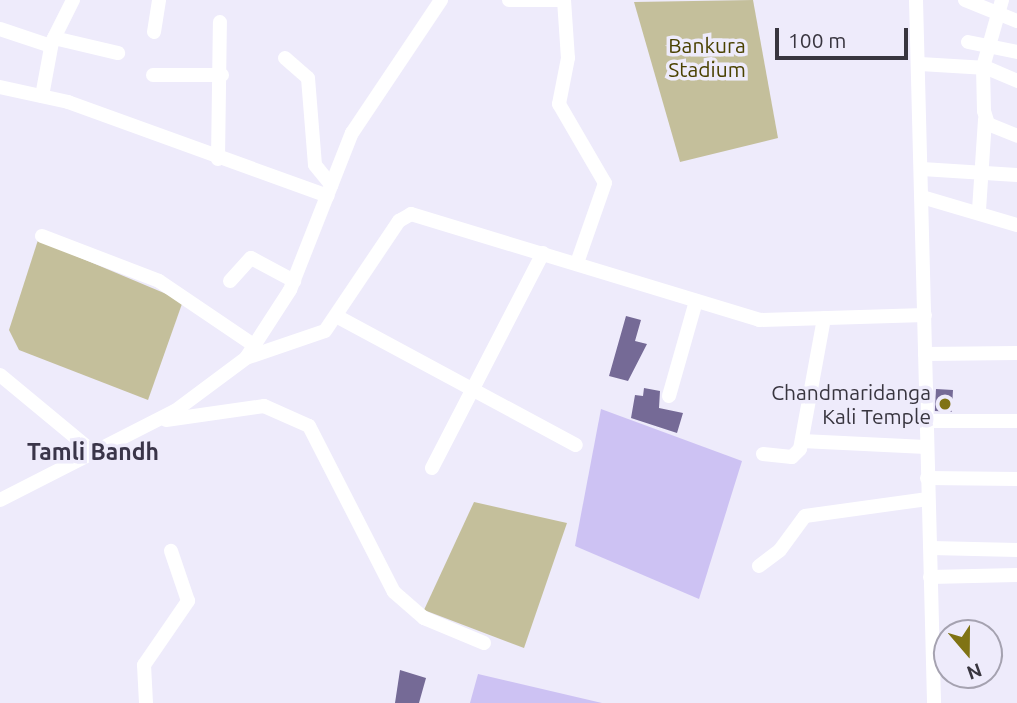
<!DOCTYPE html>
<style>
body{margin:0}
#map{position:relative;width:1017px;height:703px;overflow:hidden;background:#eeebfb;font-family:Ubuntu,sans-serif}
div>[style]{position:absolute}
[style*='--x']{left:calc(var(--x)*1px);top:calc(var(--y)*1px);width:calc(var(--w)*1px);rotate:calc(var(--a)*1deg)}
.green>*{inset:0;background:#c4bf9b}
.water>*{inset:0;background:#cdc2f3}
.building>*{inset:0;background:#756a96;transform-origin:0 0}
.minor>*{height:14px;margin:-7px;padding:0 7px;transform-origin:7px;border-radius:7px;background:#fff}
.dots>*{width:19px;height:19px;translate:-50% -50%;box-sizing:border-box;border:4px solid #eeebfb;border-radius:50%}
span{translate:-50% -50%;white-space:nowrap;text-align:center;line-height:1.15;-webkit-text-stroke:7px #eeebfb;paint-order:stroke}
.park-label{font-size:21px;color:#4a4100}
.poi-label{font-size:21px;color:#38353f}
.right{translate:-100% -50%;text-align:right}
.neighbourhood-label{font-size:23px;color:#3a3549;font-weight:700}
.north{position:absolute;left:933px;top:619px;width:70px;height:70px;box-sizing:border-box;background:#eeebfb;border:2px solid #a5a2b0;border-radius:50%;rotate:160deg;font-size:19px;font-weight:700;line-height:28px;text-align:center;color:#38353f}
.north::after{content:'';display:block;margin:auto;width:24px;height:32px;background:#807314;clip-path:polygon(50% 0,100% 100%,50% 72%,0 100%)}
.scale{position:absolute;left:775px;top:28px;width:133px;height:32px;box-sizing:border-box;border:4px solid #38353f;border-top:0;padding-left:9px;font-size:21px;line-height:24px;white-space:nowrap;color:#38353f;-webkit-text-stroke:5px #eeebfb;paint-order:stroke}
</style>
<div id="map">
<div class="green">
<i style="clip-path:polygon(753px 0,778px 138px,680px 162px,634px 2px)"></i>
<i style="clip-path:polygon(38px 240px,183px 301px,148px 400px,19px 350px,9px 330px)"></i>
<i style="clip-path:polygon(474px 502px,567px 523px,524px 648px,424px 610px)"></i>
</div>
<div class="water">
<i style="clip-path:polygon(601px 409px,742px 461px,699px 599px,575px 546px)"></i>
<i style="clip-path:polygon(478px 674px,602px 703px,470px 703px)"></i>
</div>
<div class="building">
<i style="clip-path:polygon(626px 316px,641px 320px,635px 341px,647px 344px,628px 381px,609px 376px)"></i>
<i style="clip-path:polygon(644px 388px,660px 391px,659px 408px,683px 413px,677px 433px,631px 418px,635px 395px,643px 396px)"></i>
<i style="left:936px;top:389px;width:17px;height:22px;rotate:3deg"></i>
<i style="clip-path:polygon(400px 670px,426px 678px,419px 703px,395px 703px)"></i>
</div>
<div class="minor">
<i style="--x:509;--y:0;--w:52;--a:0"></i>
<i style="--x:564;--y:0;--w:58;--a:86.1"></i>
<i style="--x:568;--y:58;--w:47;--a:101.1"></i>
<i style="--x:559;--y:104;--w:91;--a:59.8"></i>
<i style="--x:605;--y:183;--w:85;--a:109.3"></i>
<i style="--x:916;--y:0;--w:703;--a:88.53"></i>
<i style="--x:965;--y:0;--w:56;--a:22"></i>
<i style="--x:1002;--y:0;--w:70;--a:105.8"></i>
<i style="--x:983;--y:67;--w:44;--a:88.7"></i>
<i style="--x:984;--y:111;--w:14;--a:73"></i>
<i style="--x:988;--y:124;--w:31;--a:22"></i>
<i style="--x:0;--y:29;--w:54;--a:18.4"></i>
<i style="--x:154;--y:32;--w:32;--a:-81"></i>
<i style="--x:54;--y:38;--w:66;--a:13.2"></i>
<i style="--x:968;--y:42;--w:50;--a:11.5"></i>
<i style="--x:285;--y:58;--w:30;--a:41"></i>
<i style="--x:308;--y:78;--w:87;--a:85.4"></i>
<i style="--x:315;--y:165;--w:26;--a:51"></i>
<i style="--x:920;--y:64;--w:67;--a:3.4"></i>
<i style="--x:987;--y:68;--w:33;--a:23"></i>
<i style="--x:153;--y:75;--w:69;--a:0"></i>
<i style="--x:0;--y:87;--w:70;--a:12.4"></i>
<i style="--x:68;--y:102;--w:276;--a:19.9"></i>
<i style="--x:42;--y:96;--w:55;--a:-79.5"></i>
<i style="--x:52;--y:42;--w:47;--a:-63.4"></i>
<i style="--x:218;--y:159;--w:137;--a:-89.2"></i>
<i style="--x:922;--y:169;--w:95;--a:3.6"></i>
<i style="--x:922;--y:197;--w:99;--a:16.4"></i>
<i style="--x:979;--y:210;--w:91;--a:-86.2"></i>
<i style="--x:42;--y:236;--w:125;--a:21"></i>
<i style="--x:159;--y:281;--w:116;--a:34.1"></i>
<i style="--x:230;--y:281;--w:31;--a:-48"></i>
<i style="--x:251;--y:258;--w:49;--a:28.1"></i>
<i style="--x:338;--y:317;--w:270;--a:28.3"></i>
<i style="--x:925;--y:354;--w:92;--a:-0.6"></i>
<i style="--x:246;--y:358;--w:83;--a:-18.9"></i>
<i style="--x:325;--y:331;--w:133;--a:-56.1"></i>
<i style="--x:399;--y:221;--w:14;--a:-30"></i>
<i style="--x:411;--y:214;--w:364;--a:16.9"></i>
<i style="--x:759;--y:320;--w:166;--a:-1.7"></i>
<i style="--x:0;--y:375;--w:121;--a:39.6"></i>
<i style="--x:669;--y:396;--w:99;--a:-74.1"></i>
<i style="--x:166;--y:420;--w:99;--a:-8.1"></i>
<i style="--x:264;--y:406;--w:49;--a:24"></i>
<i style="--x:309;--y:426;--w:186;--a:62.9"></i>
<i style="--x:394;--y:592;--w:40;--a:41"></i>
<i style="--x:424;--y:618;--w:65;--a:22.6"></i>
<i style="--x:925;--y:421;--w:92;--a:0"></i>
<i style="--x:802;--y:441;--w:124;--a:2.8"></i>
<i style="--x:763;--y:454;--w:29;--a:6"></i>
<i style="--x:792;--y:457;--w:11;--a:-45"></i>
<i style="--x:800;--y:449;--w:133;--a:-79.6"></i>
<i style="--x:432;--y:468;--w:242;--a:-62.7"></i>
<i style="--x:927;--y:478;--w:90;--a:0.6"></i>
<i style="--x:0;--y:500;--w:196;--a:-27"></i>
<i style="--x:175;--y:411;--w:89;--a:-36.7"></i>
<i style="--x:246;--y:358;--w:81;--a:-57.1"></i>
<i style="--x:290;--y:290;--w:169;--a:-68.5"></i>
<i style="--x:352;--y:133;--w:160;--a:-56.2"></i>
<i style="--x:931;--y:548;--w:86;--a:1.3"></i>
<i style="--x:759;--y:566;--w:26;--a:-37"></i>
<i style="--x:780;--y:550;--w:42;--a:-53.7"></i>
<i style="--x:805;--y:516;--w:124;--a:-7.9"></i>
<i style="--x:930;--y:577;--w:87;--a:-1.3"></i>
<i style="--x:146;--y:703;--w:38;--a:-93"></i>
<i style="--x:144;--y:665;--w:78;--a:-55.5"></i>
<i style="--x:188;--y:601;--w:53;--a:-108.8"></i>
</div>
<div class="dots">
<i style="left:945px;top:404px;background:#807314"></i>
</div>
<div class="park-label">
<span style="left:707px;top:57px">Bankura<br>Stadium</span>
</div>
<div class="poi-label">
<span class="right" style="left:931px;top:404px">Chandmaridanga<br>Kali Temple</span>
</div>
<div class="neighbourhood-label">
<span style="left:93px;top:452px">Tamli Bandh</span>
</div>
<div class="north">N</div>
<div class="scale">100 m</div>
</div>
